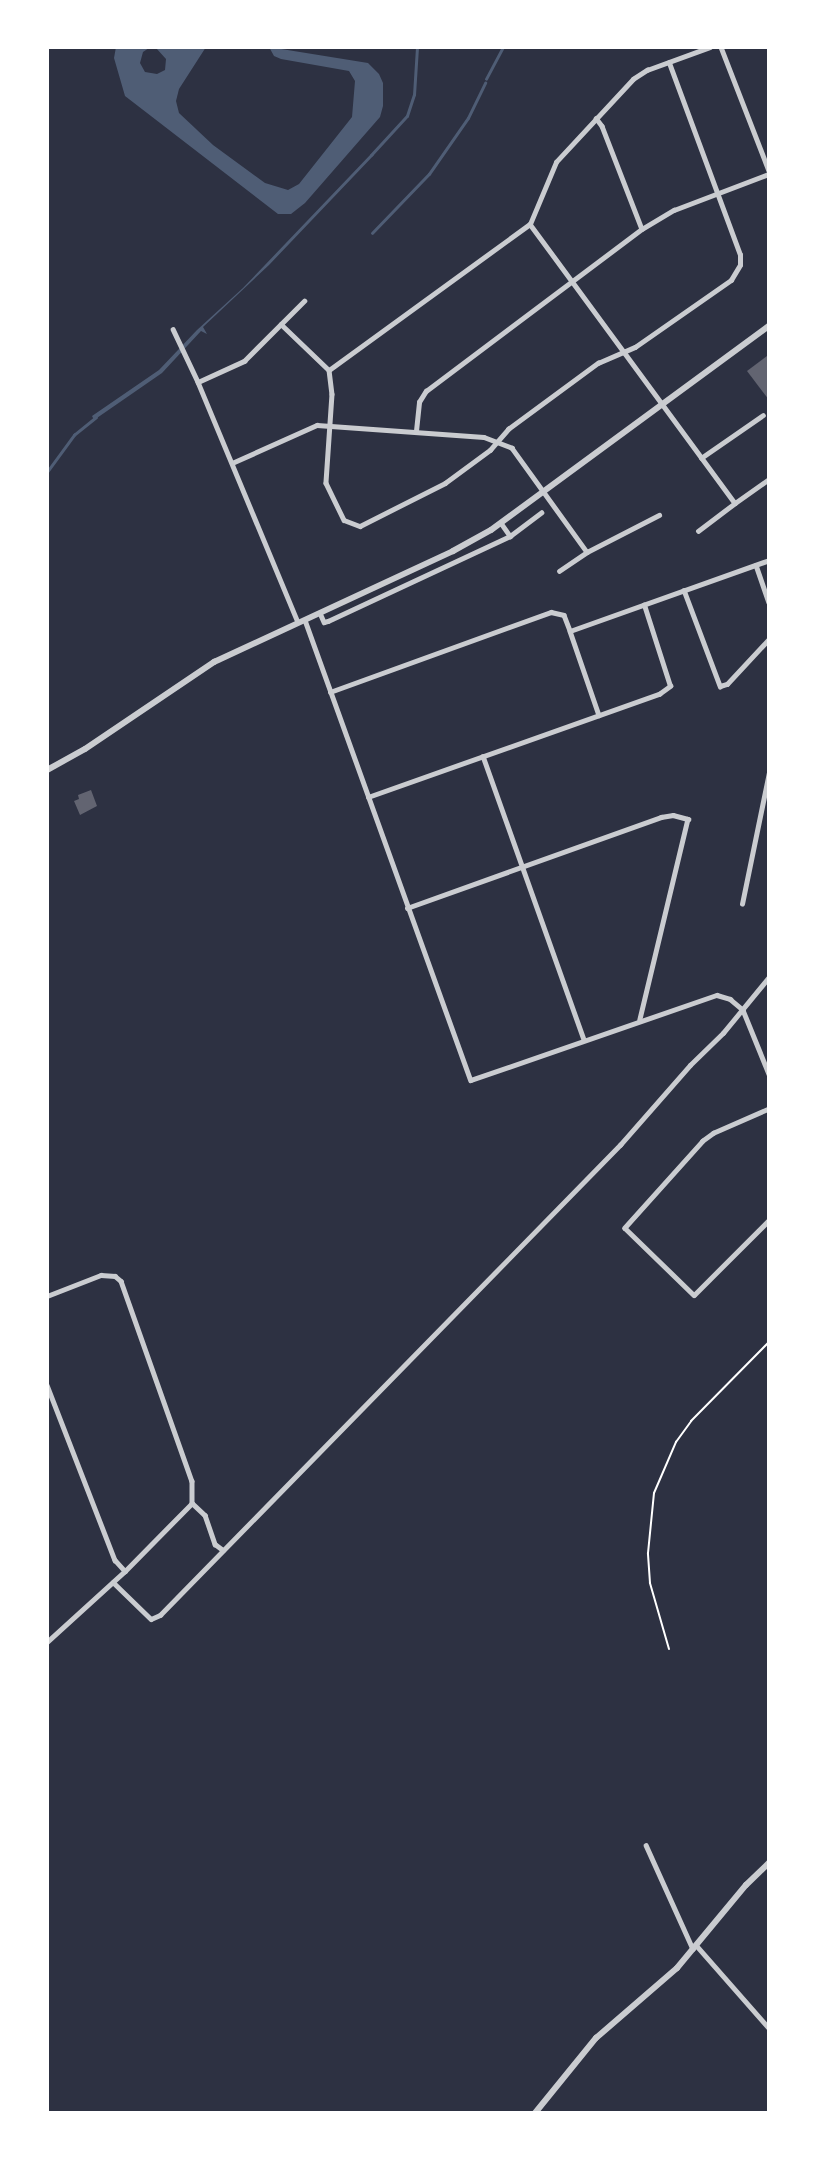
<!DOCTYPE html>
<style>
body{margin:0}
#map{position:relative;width:816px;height:2160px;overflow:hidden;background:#2d3142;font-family:"Exo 2",sans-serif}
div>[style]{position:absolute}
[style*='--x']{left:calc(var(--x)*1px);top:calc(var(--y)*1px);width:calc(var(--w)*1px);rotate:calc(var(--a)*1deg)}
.water>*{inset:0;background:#4f5d75}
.stream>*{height:2.5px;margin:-1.25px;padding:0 1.25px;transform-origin:1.25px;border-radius:1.25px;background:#4f5d75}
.building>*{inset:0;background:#626471}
.path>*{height:2px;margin:-1px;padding:0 1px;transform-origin:1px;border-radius:1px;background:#fff}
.minor>*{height:4.5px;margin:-2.25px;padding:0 2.25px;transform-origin:2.25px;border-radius:2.25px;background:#caccd0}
.tertiary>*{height:6px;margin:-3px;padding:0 3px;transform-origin:3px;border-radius:3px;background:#caccd0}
span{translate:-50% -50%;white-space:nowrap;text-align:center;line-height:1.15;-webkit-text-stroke:6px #fff;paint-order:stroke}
.frame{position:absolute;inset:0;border:49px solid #fff;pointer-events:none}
</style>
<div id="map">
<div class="water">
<i style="clip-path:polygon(evenodd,116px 47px,206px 47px,179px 89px,176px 101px,179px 113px,213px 145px,265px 183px,288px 190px,299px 184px,352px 117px,355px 81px,349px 71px,281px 59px,274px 56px,269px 47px,368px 63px,379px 74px,383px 83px,383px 106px,380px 117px,305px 203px,291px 214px,278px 214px,125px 96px,114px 58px,116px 47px,149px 48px,156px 48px,166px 59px,165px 70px,157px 74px,145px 72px,140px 63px,143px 52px,149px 48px)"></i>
<i style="clip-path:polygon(371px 154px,374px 155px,269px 265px,203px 327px,207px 334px,201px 331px,162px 373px,94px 420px,92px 416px,159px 370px,197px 330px,243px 288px)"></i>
</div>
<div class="stream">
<i style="--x:486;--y:79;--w:36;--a:-62"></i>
<i style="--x:371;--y:155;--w:53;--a:-47.3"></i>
<i style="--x:407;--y:116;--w:22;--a:-72"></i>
<i style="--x:414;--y:95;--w:48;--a:-86.4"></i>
<i style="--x:372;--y:233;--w:82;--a:-46"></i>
<i style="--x:429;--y:174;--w:68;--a:-55.1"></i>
<i style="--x:468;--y:118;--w:39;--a:-64"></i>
<i style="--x:47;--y:472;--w:46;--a:-53.9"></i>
<i style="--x:74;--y:435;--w:28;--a:-39"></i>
</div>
<div class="building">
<i style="clip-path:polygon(767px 356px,769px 358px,769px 400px,747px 371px)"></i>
<i style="clip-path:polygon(91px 790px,97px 806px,80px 815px,74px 801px,79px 799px,78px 795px)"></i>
</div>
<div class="path">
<i style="--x:669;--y:1649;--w:69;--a:-106.1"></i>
<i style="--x:650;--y:1583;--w:30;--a:-94"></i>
<i style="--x:648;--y:1553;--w:60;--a:-84.3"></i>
<i style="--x:654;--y:1493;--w:56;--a:-66.7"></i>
<i style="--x:676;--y:1442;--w:26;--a:-54"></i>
<i style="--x:691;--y:1421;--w:111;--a:-45.4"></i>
</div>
<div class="minor">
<i style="--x:721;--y:47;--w:133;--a:68.8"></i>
<i style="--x:596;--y:118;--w:10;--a:53"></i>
<i style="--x:602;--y:126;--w:110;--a:68.8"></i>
<i style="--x:530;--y:224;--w:346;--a:53.7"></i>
<i style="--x:735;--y:503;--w:42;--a:-35.2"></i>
<i style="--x:281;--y:324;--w:66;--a:43.8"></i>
<i style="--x:173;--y:329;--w:59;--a:64.7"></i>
<i style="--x:198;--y:382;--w:260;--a:67.4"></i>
<i style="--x:329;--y:370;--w:24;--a:83"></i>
<i style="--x:332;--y:394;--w:89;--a:93.9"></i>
<i style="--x:326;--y:483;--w:41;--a:64.1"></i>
<i style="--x:344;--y:520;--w:17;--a:21"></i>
<i style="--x:360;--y:526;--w:95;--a:-26.8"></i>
<i style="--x:445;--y:483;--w:56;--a:-36.3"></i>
<i style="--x:490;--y:450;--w:28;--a:-49"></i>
<i style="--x:508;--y:429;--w:112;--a:-36.3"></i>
<i style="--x:598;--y:363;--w:40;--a:-23.4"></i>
<i style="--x:635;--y:347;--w:117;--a:-34.9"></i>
<i style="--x:731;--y:280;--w:17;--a:-59"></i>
<i style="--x:740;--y:265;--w:10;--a:-90"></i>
<i style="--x:740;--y:255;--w:205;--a:-110.3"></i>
<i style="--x:329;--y:370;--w:248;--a:-36"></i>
<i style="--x:530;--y:224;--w:67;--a:-67.2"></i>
<i style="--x:556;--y:162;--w:113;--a:-47.1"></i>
<i style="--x:633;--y:79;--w:17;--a:-33"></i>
<i style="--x:647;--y:70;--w:67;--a:-20.1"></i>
<i style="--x:198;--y:382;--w:51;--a:-24.5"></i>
<i style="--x:244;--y:361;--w:85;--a:-45"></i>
<i style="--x:416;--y:431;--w:29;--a:-84"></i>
<i style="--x:419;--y:402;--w:13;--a:-58"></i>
<i style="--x:426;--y:391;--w:270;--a:-36.9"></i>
<i style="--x:642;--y:229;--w:37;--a:-31"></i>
<i style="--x:674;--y:210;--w:102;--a:-20.8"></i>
<i style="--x:701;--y:458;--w:75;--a:-34.7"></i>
<i style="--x:232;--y:463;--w:93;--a:-24.1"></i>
<i style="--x:317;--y:425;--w:167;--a:4.1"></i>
<i style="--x:484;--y:437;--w:30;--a:21"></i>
<i style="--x:512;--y:448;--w:128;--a:54.2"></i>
<i style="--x:587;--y:552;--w:81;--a:-27.2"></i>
<i style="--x:501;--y:523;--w:16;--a:55"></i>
<i style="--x:698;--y:531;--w:46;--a:-37.1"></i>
<i style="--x:756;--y:565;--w:39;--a:71"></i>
<i style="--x:559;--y:571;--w:34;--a:-34"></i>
<i style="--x:684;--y:590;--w:103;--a:69.4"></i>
<i style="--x:720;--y:686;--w:7;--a:-16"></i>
<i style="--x:727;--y:684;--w:62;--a:-47"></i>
<i style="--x:320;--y:613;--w:10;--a:66"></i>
<i style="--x:324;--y:622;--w:4;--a:-14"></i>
<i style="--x:328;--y:621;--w:201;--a:-25"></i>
<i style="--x:510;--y:536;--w:39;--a:-37"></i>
<i style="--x:305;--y:620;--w:489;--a:70.2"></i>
<i style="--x:471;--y:1080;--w:260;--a:-19.1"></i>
<i style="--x:717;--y:995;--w:14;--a:17"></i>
<i style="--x:730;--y:999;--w:17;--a:40"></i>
<i style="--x:743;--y:1010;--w:69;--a:67.9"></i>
<i style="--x:570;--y:631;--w:89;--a:71"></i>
<i style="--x:330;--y:692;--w:235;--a:-19.9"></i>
<i style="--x:551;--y:612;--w:13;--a:13"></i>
<i style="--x:564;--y:615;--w:17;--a:69"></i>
<i style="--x:570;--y:631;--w:211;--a:-19.6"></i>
<i style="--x:483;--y:756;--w:300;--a:70.4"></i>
<i style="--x:368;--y:797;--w:309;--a:-19.5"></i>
<i style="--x:659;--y:694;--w:14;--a:-36"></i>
<i style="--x:670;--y:686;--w:85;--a:-107.8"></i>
<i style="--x:742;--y:904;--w:135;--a:-78.4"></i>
<i style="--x:407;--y:908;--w:270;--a:-19.7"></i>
<i style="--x:661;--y:817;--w:12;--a:-9"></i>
<i style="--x:673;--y:815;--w:16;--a:15"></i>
<i style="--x:688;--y:819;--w:206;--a:103.5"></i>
<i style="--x:769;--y:1109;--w:60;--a:156.4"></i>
<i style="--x:714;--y:1133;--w:14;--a:144"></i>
<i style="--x:703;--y:1141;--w:117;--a:131.9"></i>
<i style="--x:625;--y:1228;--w:96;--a:44.2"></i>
<i style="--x:694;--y:1295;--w:106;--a:-45"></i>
<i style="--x:47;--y:1296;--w:58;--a:-21.3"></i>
<i style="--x:101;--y:1275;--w:14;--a:4"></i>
<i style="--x:115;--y:1276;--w:8;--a:40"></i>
<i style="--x:121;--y:1281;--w:212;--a:70.5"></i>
<i style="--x:192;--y:1481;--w:22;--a:90"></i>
<i style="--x:192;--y:1503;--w:18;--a:43"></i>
<i style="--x:205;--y:1515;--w:31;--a:71"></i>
<i style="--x:215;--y:1544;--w:10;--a:37"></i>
<i style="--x:47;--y:1385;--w:188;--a:68.8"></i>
<i style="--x:115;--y:1560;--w:15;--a:48"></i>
<i style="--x:113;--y:1582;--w:53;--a:44.2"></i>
<i style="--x:151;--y:1619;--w:10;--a:-24"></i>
<i style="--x:160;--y:1615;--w:658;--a:-45.62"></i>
<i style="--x:620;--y:1145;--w:106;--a:-48.8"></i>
<i style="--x:690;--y:1065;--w:46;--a:-44.1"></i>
<i style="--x:723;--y:1033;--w:72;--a:-50.6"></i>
<i style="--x:47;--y:1642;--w:105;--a:-42.3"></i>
<i style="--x:125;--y:1571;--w:95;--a:-45.4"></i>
<i style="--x:646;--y:1845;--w:114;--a:65.7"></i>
<i style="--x:696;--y:1945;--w:111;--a:48.7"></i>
</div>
<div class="tertiary">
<i style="--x:47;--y:770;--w:43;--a:-28.9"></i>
<i style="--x:85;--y:749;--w:156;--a:-34"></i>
<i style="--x:214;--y:662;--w:264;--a:-24.9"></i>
<i style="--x:453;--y:551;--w:43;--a:-28.9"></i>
<i style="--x:491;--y:530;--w:345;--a:-36.3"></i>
<i style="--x:535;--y:2113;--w:97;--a:-50.9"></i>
<i style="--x:596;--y:2038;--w:107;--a:-40.8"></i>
<i style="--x:677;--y:1968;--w:108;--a:-50.3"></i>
<i style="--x:746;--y:1885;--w:32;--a:-44"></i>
</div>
<div class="frame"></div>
</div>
